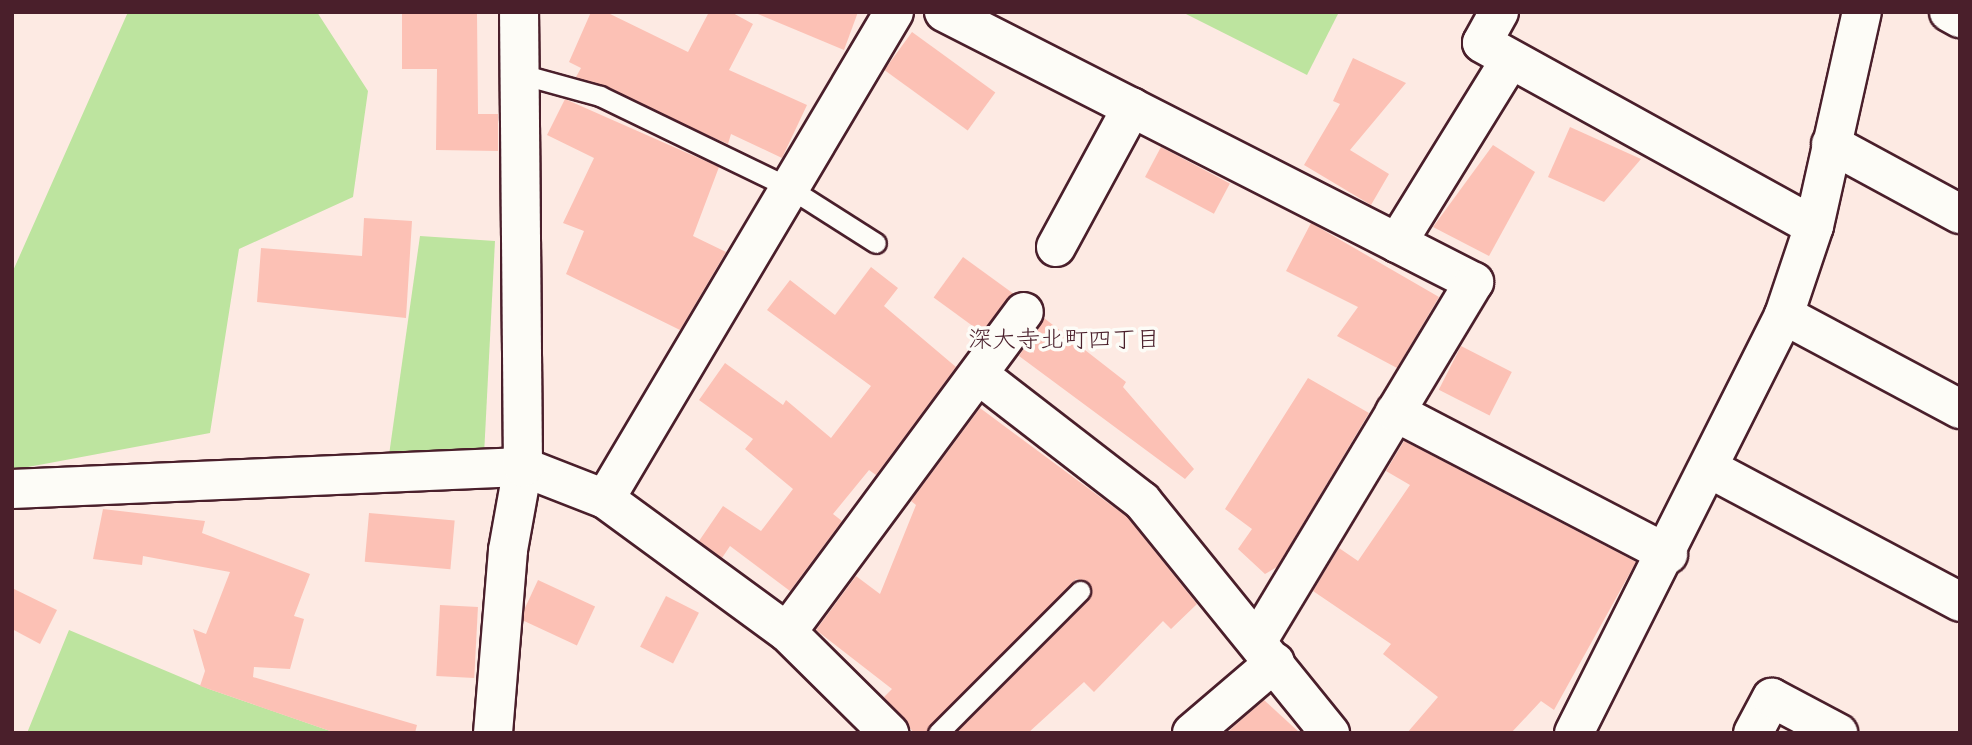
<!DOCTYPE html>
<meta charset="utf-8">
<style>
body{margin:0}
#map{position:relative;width:1972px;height:745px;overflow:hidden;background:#fdeae3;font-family:Sriracha,"Klee One",sans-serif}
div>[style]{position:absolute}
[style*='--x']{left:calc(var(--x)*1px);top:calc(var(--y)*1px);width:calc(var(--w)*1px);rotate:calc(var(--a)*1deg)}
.green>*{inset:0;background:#bde49f}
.building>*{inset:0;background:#fcc1b5;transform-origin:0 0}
.roads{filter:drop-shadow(2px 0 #4a1f2b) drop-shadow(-2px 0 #4a1f2b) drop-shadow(0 2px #4a1f2b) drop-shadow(0 -2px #4a1f2b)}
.service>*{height:19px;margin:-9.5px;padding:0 9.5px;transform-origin:9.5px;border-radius:9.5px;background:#fdfcf7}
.minor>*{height:38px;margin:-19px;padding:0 19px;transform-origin:19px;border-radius:19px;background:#fdfcf7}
span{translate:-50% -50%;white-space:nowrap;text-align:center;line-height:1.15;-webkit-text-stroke:7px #fdfcf7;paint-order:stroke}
.neighbourhood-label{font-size:24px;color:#4a1f2b}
.frame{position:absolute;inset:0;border:14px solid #4a1f2b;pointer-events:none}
</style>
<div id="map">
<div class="green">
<i style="clip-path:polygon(128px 12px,317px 12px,368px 91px,353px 197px,239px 249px,210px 433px,12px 470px,12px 273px)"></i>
<i style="clip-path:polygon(1182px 12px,1339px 12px,1307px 75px)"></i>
<i style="clip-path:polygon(420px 236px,495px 241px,484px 455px,389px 455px)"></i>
<i style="clip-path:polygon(69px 630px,209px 689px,336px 733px,27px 733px)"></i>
</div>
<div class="building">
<i style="clip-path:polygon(591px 12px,606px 12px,688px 52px,709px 12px,731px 12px,753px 24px,729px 70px,807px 105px,782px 158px,731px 134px,728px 144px,576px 77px,581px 68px,569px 62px)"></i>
<i style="clip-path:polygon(753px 12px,858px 12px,844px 50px)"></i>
<i style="clip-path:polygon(402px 13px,477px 14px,478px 114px,498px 114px,498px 151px,436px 150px,437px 69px,402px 69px)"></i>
<i style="left:912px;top:32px;width:103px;height:47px;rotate:36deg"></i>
<i style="clip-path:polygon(1353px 58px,1406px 83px,1350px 150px,1389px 174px,1371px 205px,1304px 165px,1340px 104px,1333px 101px)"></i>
<i style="clip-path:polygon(565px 99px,719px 167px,693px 236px,726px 252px,680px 330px,566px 274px,584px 231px,563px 223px,594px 158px,547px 135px)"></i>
<i style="clip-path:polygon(1570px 127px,1641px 159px,1604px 202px,1548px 177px)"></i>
<i style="clip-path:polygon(1493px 145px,1535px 172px,1489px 256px,1433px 227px)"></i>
<i style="left:1161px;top:147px;width:78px;height:34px;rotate:28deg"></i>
<i style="clip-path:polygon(364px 218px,412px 221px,406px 318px,257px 302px,261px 248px,362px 256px)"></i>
<i style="clip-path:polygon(1311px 223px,1439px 297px,1397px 368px,1337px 336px,1358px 307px,1286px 271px)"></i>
<i style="left:963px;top:257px;width:62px;height:50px;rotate:36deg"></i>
<i style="clip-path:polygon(871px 267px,898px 288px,884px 306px,956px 367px,876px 475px,869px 470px,833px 514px,842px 521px,790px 591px,730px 546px,722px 558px,699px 541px,723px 506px,761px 531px,793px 489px,745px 449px,753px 439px,699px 400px,725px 363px,783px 405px,786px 400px,831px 438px,871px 386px,767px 310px,790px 280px,835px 315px)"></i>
<i style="clip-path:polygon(1044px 318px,1126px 382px,1123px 387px,1194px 469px,1185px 479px,1019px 356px)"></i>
<i style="left:1461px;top:346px;width:57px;height:49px;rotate:27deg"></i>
<i style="clip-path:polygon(1308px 378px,1369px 413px,1277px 567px,1265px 574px,1238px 549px,1252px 529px,1225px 509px)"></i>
<i style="clip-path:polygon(980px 408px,1127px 517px,1197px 604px,1171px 629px,1163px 621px,1094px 692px,1084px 682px,1028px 733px,956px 733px,1089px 600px,1089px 583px,1076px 579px,926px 733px,914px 733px,884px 697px,892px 689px,816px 630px,856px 576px,880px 594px,916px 505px,911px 501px)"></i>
<i style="clip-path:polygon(1404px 441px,1636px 562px,1554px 710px,1541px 701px,1511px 733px,1407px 733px,1438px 697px,1383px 654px,1391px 644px,1313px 591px,1339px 548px,1358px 561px,1410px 485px,1386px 471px)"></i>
<i style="clip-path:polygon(103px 509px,205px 521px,202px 533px,310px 574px,294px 616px,304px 619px,290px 669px,254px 667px,253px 677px,417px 725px,415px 733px,336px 733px,200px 686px,205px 671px,193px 629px,206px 634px,230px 572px,143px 556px,142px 565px,93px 559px)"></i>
<i style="left:369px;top:513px;width:86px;height:49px;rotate:5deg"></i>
<i style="left:538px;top:580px;width:63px;height:43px;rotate:25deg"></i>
<i style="clip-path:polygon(12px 588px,57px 610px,40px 644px,12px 629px)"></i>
<i style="left:666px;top:596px;width:37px;height:57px;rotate:27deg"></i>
<i style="left:440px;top:605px;width:38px;height:71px;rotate:3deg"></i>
<i style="clip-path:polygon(1264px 700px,1300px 733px,1227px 733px,1233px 727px)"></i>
</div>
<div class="roads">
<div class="service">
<i style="--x:524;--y:75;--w:79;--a:15.4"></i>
<i style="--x:600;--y:96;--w:209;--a:25.8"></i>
<i style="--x:788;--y:187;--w:104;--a:32.5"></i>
<i style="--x:938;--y:733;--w:201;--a:-45"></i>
</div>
<div class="minor">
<i style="--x:944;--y:12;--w:595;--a:27"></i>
<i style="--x:1474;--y:282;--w:418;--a:121.1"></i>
<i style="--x:1499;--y:12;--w:35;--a:119"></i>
<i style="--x:1482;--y:43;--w:379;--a:28.9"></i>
<i style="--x:1949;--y:12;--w:13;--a:29"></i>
<i style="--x:1831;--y:144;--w:147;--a:28.5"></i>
<i style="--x:1397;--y:243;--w:213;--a:-58.3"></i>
<i style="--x:1056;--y:247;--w:159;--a:-61.5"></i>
<i style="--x:1784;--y:315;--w:200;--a:28.1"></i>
<i style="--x:979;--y:375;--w:206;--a:37.7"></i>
<i style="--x:1142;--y:501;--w:299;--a:51"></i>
<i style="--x:1395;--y:412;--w:308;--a:27.5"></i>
<i style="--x:1712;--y:470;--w:281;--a:28"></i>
<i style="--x:12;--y:489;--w:511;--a:-2.47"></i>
<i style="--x:523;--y:467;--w:88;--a:21.3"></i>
<i style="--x:605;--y:499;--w:225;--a:36.2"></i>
<i style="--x:787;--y:632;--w:144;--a:44.7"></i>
<i style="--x:605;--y:499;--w:566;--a:-59.31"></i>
<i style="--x:787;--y:632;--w:398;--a:-53.5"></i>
<i style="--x:493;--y:733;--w:184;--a:-85.3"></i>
<i style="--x:508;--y:550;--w:84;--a:-79.8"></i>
<i style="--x:523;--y:467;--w:455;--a:-90.5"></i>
<i style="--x:1192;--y:733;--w:109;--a:-40.5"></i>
<i style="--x:1574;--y:733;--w:468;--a:-63.3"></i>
<i style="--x:1784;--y:315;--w:94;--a:-71.4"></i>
<i style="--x:1814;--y:226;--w:219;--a:-77.4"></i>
<i style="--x:1753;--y:733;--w:40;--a:-62"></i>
<i style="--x:1772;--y:698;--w:75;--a:27.9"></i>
</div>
</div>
<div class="neighbourhood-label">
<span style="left:1064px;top:340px">深大寺北町四丁目</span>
</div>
<div class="frame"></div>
</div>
